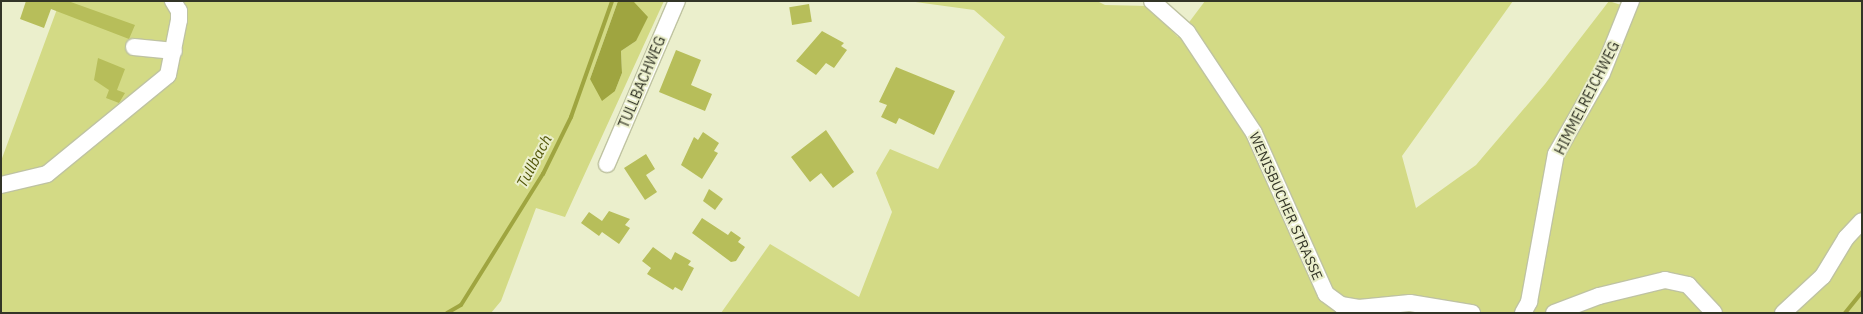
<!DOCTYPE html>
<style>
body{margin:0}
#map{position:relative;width:1863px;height:314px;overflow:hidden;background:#ebefcc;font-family:"IBM Plex Sans",sans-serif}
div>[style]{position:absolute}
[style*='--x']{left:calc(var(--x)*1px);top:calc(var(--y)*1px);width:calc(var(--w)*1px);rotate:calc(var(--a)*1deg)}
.green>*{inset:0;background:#d3da85}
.water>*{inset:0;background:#9fa540}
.stream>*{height:4px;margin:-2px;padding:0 2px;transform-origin:2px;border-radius:2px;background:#9fa540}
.building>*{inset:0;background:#b7be5a;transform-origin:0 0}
.roads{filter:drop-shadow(1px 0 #bfc3a1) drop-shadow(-1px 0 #bfc3a1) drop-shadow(0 1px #bfc3a1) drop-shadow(0 -1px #bfc3a1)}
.minor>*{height:16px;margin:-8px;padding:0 8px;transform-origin:8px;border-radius:8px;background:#fff}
span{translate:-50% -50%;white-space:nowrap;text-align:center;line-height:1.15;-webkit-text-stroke:4px #ebefcc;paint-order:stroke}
.street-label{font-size:14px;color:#333527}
.water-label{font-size:15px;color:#525608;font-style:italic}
.frame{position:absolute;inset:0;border:2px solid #333527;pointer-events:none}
</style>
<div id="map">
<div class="green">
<i style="clip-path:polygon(60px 1px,618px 1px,590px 79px,615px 91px,622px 73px,621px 51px,636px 41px,634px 2px,624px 1px,664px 1px,565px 217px,536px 208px,501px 301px,491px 313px,1px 313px,1px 161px)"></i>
<i style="clip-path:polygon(908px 1px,1097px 1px,1105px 5px,1148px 6px,1178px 37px,1205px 1px,1513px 1px,1402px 156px,1416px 208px,1476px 165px,1545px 84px,1609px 1px,1636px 10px,1639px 1px,1862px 1px,1862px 313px,721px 313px,770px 244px,859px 297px,892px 212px,876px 173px,890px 149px,938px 169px,1005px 37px,974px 10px)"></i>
</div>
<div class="water">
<i style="clip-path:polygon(618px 1px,634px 2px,648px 17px,636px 41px,621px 51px,622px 73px,615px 91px,602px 101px,590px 79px)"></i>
</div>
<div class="stream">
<i style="--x:447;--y:313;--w:16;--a:-30"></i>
<i style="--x:461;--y:305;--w:155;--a:-58"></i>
<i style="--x:543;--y:174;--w:64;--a:-63.8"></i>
<i style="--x:571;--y:117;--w:123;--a:-70.5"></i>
<i style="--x:1845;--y:313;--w:27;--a:-51"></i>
</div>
<div class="building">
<i style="clip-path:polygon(26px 1px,68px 1px,135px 25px,129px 39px,51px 9px,44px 28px,20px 19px)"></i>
<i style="left:809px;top:4px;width:18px;height:20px;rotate:81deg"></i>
<i style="clip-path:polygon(822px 31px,844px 43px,841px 46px,847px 50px,834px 68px,826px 63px,816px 75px,796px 61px)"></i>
<i style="clip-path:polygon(676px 50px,701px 60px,691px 85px,712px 94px,705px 111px,659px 92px)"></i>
<i style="clip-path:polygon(98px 58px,125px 69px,117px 90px,125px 93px,119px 103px,106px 98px,109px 90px,94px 80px)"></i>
<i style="clip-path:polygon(896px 67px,955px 91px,934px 135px,899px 118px,896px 124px,881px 117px,887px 105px,879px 102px)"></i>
<i style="clip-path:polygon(826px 130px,854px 172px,833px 188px,821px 173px,810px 182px,791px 157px)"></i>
<i style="clip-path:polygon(703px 132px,719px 143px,714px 151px,718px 153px,702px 179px,681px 165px,694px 137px,698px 140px)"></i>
<i style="clip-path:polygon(646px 154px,655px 169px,646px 175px,657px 192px,645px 200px,624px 168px)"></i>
<i style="clip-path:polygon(709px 189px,723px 199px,715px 210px,703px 201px)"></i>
<i style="clip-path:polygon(609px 211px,630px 219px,625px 225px,630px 228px,619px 244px,602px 232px,599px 236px,581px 223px,589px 212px,602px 221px)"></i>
<i style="clip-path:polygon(702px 218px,728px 235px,731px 231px,741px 238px,738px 242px,745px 247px,736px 261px,731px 262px,692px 233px)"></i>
<i style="clip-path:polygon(653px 247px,671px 260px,675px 252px,691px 261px,688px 265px,694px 268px,682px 291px,675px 287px,673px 290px,647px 274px,651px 268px,642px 261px)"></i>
</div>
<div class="roads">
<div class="minor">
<i style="--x:1152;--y:1;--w:47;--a:41.5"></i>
<i style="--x:1187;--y:32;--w:121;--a:56.4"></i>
<i style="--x:1254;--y:133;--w:176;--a:65.9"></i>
<i style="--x:1326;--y:294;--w:19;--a:36"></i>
<i style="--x:1341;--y:305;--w:18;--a:9"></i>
<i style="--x:1359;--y:308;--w:51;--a:-5.6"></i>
<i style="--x:1410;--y:303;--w:63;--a:9.2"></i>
<i style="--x:134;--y:47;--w:40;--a:5.7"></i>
<i style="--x:607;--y:164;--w:177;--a:-66.8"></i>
<i style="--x:1;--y:185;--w:47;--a:-13.4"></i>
<i style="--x:47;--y:174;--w:156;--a:-39.3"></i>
<i style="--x:168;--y:75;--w:56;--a:-78.7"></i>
<i style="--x:179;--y:20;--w:9;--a:-90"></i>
<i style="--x:179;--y:11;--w:12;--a:-121"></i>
<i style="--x:1523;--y:313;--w:13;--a:-61"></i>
<i style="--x:1529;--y:302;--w:150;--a:-79.7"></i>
<i style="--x:1556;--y:154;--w:93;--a:-60.4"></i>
<i style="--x:1602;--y:73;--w:78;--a:-68.1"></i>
<i style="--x:1554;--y:313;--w:48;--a:-20.7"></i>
<i style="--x:1599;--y:296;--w:68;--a:-13.6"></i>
<i style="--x:1665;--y:280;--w:24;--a:12"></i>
<i style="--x:1688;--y:285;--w:38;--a:47"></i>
<i style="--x:1783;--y:313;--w:54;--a:-42.8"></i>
<i style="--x:1823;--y:276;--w:44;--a:-58.8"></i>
<i style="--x:1846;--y:238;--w:23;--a:-47"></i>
</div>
</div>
<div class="street-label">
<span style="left:642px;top:82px;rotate:-67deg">TULLBACHWEG</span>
<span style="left:1587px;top:98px;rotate:-63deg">HIMMELREICHWEG</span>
<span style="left:1286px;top:206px;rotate:66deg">WENISBUCHER STRASSE</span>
</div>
<div class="water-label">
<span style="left:534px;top:161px;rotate:-62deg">Tullbach</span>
</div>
<div class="frame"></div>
</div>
